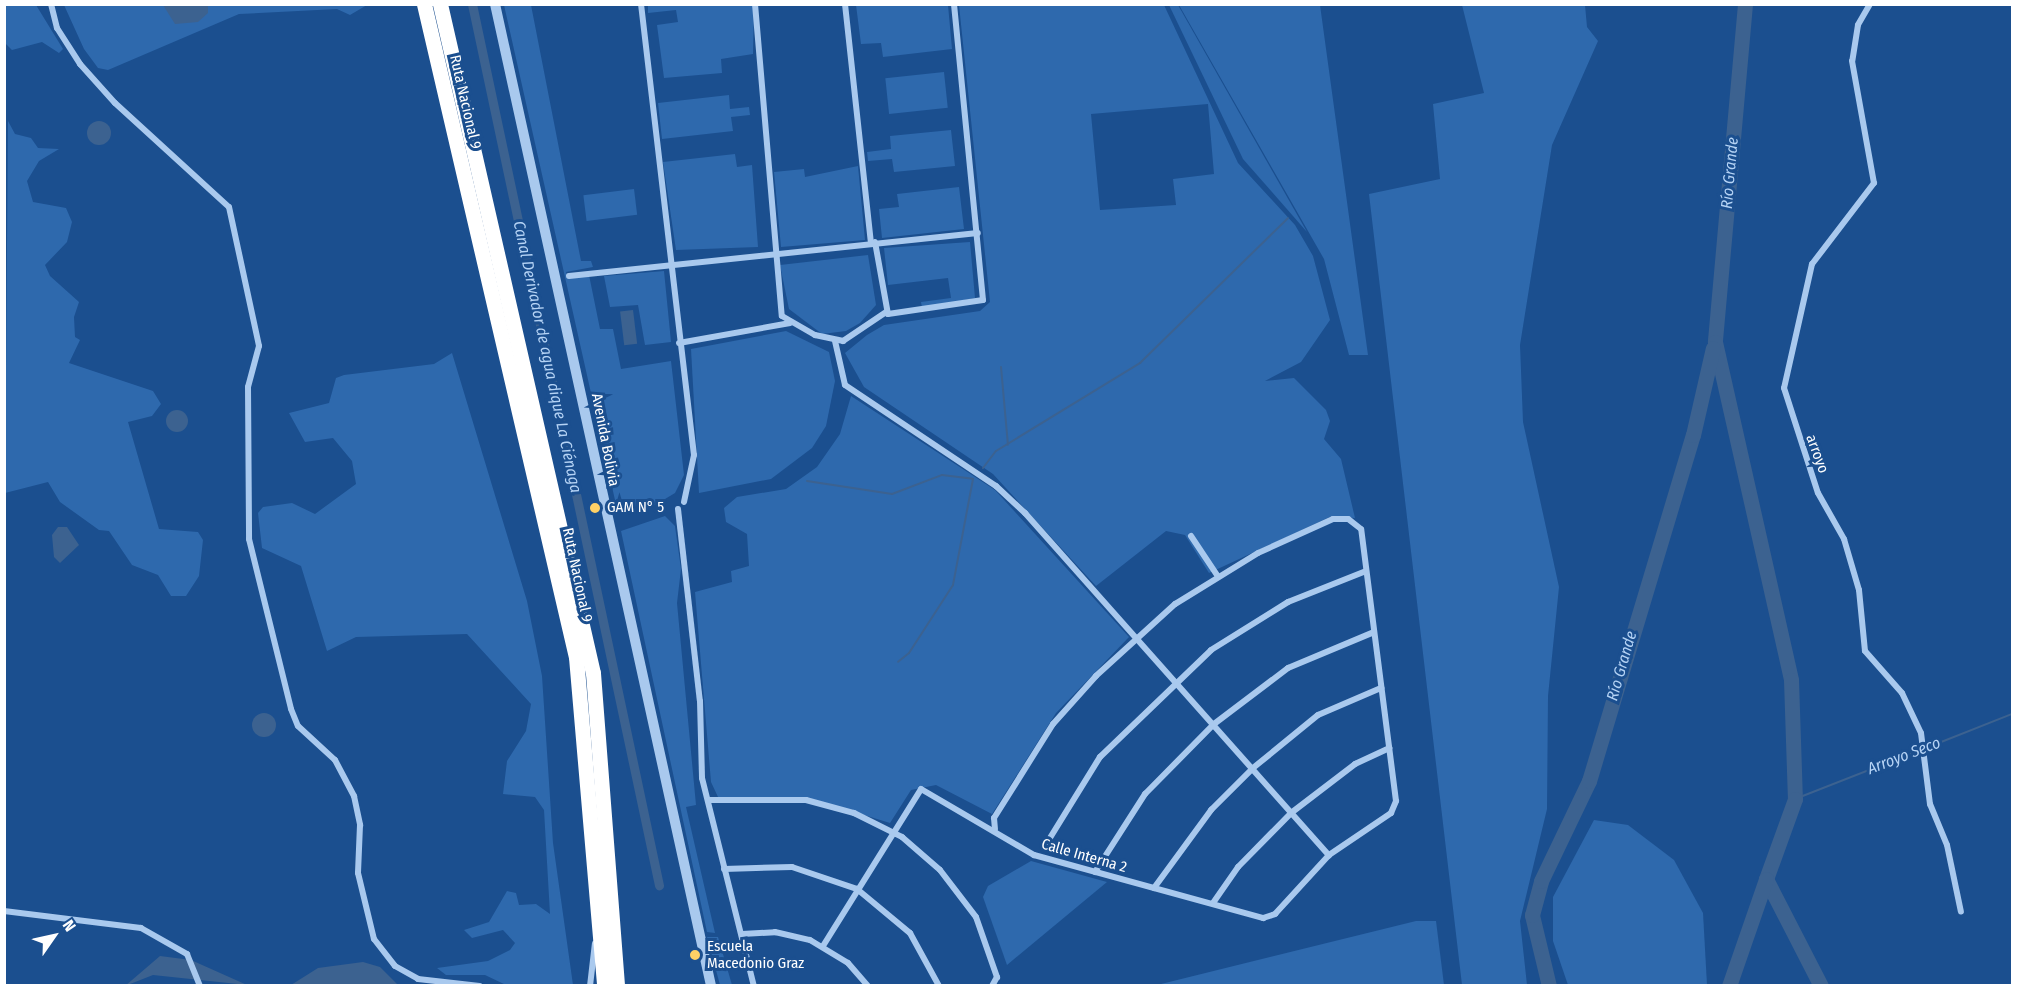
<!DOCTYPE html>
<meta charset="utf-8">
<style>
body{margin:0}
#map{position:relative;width:2017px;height:990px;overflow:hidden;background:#1b4f8f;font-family:"Fira Sans Condensed",sans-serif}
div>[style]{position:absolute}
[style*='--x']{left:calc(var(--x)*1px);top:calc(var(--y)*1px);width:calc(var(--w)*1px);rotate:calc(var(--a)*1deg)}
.green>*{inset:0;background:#2e69ad;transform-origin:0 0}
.water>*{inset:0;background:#3c6290;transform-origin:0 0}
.round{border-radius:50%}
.stream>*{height:2px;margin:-1px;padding:0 1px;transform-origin:1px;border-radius:1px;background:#3c6290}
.canal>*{height:9px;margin:-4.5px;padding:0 4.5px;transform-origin:4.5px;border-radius:4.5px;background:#3c6290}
.river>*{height:15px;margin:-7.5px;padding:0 7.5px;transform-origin:7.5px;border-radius:7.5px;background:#3c6290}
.minor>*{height:6px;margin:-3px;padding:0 3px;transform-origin:3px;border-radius:3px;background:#a9c9ee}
.tertiary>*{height:10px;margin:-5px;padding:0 5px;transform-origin:5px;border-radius:5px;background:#a9c9ee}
.motorway>*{height:15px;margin:-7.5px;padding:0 7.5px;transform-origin:7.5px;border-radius:7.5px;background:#fff}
.dots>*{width:16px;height:16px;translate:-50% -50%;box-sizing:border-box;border:3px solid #1b4f8f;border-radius:50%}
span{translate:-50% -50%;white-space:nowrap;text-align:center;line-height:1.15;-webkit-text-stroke:6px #1b4f8f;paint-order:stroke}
.street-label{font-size:15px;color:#fff}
.poi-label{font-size:15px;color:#fff}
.left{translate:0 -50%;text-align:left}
.water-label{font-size:16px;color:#b5d3f5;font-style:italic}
.frame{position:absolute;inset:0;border:6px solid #fff;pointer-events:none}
.north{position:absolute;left:24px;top:906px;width:60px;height:60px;-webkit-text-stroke:4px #1b4f8f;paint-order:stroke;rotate:56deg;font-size:16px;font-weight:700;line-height:24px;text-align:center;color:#fff}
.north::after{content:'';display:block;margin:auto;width:21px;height:27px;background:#fff;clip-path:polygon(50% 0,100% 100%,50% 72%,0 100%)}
</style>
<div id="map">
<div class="green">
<i style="clip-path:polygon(4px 5px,36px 5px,63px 49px,59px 53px,42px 42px,12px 50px,5px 43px)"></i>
<i style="clip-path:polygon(64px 5px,64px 4px,367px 5px,350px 15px,337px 9px,239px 14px,108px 70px,98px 68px,84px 49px)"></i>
<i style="clip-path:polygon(504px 5px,531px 5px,581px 261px,591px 261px,593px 267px,566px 272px,568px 278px,589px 275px,600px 329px,613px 329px,621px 369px,671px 361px,684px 475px,675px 493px,655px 505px,617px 509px)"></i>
<i style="clip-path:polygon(648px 5px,754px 5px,753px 54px,721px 59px,722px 73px,664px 78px,657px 25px,678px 22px,676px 10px,648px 13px)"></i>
<i style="clip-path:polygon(856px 5px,948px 5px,952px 49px,883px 57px,881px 43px,861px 44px)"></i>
<i style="clip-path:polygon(evenodd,959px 5px,1164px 5px,1238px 163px,1295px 225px,1313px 256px,1330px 320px,1301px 362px,1265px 381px,1294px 378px,1326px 410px,1330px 421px,1324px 439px,1341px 459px,1355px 518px,1332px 516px,1209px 573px,1185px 535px,1166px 531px,1096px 586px,993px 474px,864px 387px,845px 353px,867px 335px,884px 325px,980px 311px,990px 302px,959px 5px,1208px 104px,1214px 174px,1173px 179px,1176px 205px,1100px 210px,1091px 114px,1208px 104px)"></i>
<i style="clip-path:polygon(1169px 5px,1178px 5px,1307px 232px,1243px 159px)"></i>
<i style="clip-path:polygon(1179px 5px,1320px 5px,1368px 355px,1349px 355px,1324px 259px)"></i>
<i style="clip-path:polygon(1462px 5px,1585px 5px,1587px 27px,1598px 41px,1552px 145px,1520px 345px,1523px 422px,1559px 587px,1548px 696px,1547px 809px,1520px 921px,1527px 985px,1462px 985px,1369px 194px,1440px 179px,1433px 104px,1484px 93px)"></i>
<i style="left:944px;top:72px;width:36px;height:59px;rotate:84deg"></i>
<i style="clip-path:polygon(729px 95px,730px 109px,749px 107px,750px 115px,731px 117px,733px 131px,662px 139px,658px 103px)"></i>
<i style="clip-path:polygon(8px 121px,15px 134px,31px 138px,38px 148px,59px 149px,39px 161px,27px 181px,33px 202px,66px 208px,72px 222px,67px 242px,45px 265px,50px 276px,79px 302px,74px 317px,75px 337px,80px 340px,69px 363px,153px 391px,161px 404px,152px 416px,128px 422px,159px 529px,198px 532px,203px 540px,199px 576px,186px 596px,171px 596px,158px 575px,132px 565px,109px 531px,99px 530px,60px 502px,48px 482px,5px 493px)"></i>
<i style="clip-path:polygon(951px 130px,955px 166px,894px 172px,892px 159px,868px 161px,867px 152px,891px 149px,890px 136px)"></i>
<i style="clip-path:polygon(735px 154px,737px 167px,752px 165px,758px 247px,676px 250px,663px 162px)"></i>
<i style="clip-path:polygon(858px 166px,865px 240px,781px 247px,774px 172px,804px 169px,805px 177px)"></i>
<i style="clip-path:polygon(959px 187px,964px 229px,882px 238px,879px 209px,899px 207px,897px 194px)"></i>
<i style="left:634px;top:189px;width:26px;height:51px;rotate:83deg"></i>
<i style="clip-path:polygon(970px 242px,975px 298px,922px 308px,921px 302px,951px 298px,948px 278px,888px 285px,884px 248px)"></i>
<i style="clip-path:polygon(868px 255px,876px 305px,860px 323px,846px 331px,822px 334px,789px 309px,780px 265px)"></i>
<i style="clip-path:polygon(664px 271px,671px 342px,645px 345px,638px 305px,610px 307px,604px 276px)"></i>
<i style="clip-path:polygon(786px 331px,829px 352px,835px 381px,826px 426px,812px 448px,771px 479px,699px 493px,691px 349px)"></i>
<i style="clip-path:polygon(452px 353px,527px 601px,542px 676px,553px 843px,573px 985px,506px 985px,485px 975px,446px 975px,437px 968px,488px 961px,510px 950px,515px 943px,503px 930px,472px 938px,464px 930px,489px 922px,507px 891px,516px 893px,519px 905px,536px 904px,550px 914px,544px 810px,535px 797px,503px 794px,507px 761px,526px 731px,531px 704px,467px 634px,356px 637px,327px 651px,301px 566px,262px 548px,258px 513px,263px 507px,292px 503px,315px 514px,356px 484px,352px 461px,333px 438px,305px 442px,289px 413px,329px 403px,336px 378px,344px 375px,434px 364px)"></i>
<i style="clip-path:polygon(851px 396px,995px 490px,1129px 637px,1056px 713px,992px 814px,936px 785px,911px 790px,890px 823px,812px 799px,718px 797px,711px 782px,695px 592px,732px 582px,731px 571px,749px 566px,747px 534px,726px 522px,724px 508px,737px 497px,786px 489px,817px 467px,840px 434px)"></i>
<i style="clip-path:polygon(665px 516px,675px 526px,681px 569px,677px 603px,696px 805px,686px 807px,715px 933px,707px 932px,621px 531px)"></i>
<i style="clip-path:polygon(1594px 820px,1628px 825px,1674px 860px,1703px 913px,1707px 985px,1568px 985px,1553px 941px,1553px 897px)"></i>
<i style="clip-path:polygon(1031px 861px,1107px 882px,1007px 965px,983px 897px,988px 886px)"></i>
<i style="clip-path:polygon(1416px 921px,1436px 921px,1444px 985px,1157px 985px)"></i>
<i style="clip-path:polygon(707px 937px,718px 937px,732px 985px,720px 985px)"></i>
</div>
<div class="water">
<i style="clip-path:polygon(163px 5px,208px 5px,208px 13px,198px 22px,175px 24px)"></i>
<i class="round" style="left:87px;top:121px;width:24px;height:24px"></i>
<i style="left:633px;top:310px;width:34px;height:13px;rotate:83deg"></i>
<i class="round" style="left:166px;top:410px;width:22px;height:22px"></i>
<i style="clip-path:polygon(58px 527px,67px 527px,79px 545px,60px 563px,54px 557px,52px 535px)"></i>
<i class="round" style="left:252px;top:713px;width:24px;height:24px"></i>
<i style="clip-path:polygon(160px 956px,191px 960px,247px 985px,153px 975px,125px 986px)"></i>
<i style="clip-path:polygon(363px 962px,380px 967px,398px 985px,291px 985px,318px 968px)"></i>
</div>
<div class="stream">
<i style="--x:1001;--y:367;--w:78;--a:84.9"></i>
<i style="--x:983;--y:468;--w:21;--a:-53"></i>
<i style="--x:996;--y:451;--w:169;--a:-31.4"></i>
<i style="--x:1140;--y:363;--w:207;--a:-44.4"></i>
<i style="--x:807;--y:481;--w:86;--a:8.7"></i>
<i style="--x:892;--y:494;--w:53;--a:-20.8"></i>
<i style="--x:942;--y:475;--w:31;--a:7"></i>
<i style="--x:973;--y:479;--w:108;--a:100.7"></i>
<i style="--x:953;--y:585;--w:81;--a:122.9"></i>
<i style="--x:909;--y:653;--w:14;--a:141"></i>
<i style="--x:1926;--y:748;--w:92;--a:-21.6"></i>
<i style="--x:1795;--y:799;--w:134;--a:-21.4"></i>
</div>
<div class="canal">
<i style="--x:472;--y:4;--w:901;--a:78.02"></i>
</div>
<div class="river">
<i style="--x:1745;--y:4;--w:339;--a:95.1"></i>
<i style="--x:1715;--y:342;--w:346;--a:77.3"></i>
<i style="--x:1791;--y:680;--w:119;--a:88.1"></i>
<i style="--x:1795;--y:799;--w:85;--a:109.9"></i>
<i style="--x:1766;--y:879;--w:120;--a:62.8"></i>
<i style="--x:1549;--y:986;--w:73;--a:-103.5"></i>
<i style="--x:1532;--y:915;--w:35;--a:-75"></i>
<i style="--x:1541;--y:881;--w:111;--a:-64.4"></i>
<i style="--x:1589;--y:781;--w:361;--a:-73.3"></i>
<i style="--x:1693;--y:435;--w:89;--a:-77.1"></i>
<i style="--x:1729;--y:986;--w:113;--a:-70.9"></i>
</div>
<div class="minor">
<i style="--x:51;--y:4;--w:25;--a:76"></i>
<i style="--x:57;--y:28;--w:43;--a:57.4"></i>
<i style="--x:80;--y:64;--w:52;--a:48.1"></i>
<i style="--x:115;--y:103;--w:154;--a:42.4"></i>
<i style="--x:229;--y:207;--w:142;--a:77.8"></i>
<i style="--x:259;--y:346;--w:42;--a:105"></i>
<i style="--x:248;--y:387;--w:152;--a:89.6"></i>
<i style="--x:249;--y:539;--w:175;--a:76.1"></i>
<i style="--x:291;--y:709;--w:18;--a:68"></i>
<i style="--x:298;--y:726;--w:50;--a:42.6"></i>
<i style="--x:335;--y:760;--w:41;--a:62.2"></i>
<i style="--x:354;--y:796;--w:30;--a:78"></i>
<i style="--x:360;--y:825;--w:48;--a:92.4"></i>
<i style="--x:358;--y:873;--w:68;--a:76.4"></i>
<i style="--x:374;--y:939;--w:34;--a:52"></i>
<i style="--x:395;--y:966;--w:26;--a:29"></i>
<i style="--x:418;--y:979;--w:62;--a:6.4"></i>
<i style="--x:641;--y:4;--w:454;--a:83.3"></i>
<i style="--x:694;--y:455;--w:48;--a:102"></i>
<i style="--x:755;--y:4;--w:313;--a:85.1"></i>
<i style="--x:782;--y:316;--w:38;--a:30"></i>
<i style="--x:815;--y:335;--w:29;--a:12"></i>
<i style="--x:843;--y:341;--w:52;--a:-34"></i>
<i style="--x:845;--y:4;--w:240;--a:83.8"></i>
<i style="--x:1870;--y:4;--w:24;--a:120"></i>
<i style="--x:1858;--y:25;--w:36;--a:99"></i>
<i style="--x:1852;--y:61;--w:124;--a:79.8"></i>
<i style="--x:1874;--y:183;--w:102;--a:127.4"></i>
<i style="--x:1812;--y:264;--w:127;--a:102.7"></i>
<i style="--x:1784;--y:388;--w:110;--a:72.1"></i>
<i style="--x:1818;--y:493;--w:53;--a:60.5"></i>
<i style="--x:1844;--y:539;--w:53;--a:73.6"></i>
<i style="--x:1859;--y:590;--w:61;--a:84.4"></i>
<i style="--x:1865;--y:651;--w:56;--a:48.6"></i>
<i style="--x:1902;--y:693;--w:44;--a:64.6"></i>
<i style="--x:1921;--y:733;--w:72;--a:82.8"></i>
<i style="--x:1930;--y:804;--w:44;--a:67.5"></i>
<i style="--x:1947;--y:845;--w:68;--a:78.2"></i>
<i style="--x:875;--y:242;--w:73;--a:79.8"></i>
<i style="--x:888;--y:314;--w:96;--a:-8.4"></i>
<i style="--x:983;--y:300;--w:297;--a:-95.6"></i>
<i style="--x:569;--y:276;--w:411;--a:-6"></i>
<i style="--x:835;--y:341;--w:45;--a:77.2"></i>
<i style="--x:845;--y:385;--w:182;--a:33.8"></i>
<i style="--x:996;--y:486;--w:40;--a:43"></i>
<i style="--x:1025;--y:513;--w:458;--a:48.4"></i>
<i style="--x:679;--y:343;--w:113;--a:-10.2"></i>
<i style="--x:678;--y:509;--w:193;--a:83.5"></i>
<i style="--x:700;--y:701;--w:77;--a:88.5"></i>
<i style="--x:702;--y:778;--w:214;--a:76"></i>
<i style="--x:1191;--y:536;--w:47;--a:56.3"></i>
<i style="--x:710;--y:800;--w:96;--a:0"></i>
<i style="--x:806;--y:800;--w:50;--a:15.2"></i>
<i style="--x:854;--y:813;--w:54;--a:26.6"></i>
<i style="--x:902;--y:837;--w:50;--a:41"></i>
<i style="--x:940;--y:870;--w:59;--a:52.5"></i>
<i style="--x:976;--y:917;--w:64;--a:70.7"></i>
<i style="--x:997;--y:977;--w:10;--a:119"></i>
<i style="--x:1045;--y:846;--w:105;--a:-58.3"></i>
<i style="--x:1100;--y:757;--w:154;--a:-43.9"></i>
<i style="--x:1211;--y:650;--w:91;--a:-31.9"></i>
<i style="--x:1288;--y:602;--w:84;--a:-21.7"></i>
<i style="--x:724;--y:869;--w:68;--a:-1.7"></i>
<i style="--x:792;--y:867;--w:69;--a:18.7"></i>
<i style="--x:857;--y:889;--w:69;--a:39.7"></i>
<i style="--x:910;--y:933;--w:60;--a:61.3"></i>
<i style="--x:1095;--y:872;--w:93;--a:-57.3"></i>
<i style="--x:1145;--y:794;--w:98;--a:-45.4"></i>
<i style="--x:1214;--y:724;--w:93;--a:-37.1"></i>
<i style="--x:1288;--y:668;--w:93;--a:-22.7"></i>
<i style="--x:1154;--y:888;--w:97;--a:-53.8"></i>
<i style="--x:1211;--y:810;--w:59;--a:-45"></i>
<i style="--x:1253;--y:768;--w:84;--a:-39.2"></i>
<i style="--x:1318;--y:715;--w:69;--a:-23.2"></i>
<i style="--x:1213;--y:903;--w:44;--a:-55.2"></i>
<i style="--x:1238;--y:867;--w:76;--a:-45.5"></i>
<i style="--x:1291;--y:813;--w:81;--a:-37.4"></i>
<i style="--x:1355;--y:764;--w:38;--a:-25"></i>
<i style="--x:4;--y:911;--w:138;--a:7.1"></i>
<i style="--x:141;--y:928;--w:53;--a:29.5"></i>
<i style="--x:187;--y:954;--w:35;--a:68"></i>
<i style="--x:742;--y:934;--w:33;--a:-3"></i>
<i style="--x:775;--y:932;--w:36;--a:13"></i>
<i style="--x:810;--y:940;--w:44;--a:31.2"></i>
<i style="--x:848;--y:963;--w:30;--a:49"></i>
<i style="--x:823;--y:946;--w:185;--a:-58"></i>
<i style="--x:921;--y:789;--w:131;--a:30.3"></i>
<i style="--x:1034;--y:855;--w:238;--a:15.4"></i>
<i style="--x:1263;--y:918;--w:13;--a:-18"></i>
<i style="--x:1275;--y:914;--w:80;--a:-47.5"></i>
<i style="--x:1329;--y:855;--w:75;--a:-34.1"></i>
<i style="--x:1391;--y:813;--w:13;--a:-67"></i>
<i style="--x:1396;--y:801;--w:274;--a:-97.3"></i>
<i style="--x:1361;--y:529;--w:16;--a:-142"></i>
<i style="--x:1348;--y:519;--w:15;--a:180"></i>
<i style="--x:1333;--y:519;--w:82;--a:155.6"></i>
<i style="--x:1258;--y:553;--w:97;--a:148.4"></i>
<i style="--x:1175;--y:604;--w:107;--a:137.7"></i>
<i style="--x:1096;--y:676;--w:64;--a:131.9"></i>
<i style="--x:1053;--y:724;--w:111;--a:122.1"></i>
<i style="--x:994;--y:818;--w:11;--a:85"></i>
<i style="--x:590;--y:986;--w:43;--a:-83.4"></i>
</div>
<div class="tertiary">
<i style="--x:495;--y:4;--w:1005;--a:77.59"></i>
</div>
<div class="motorway">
<i style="--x:424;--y:4;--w:670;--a:76.9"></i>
<i style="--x:576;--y:657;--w:330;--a:85.1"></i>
<i style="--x:440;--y:4;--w:686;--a:77.12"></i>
<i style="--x:593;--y:673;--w:314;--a:85.6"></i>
</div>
<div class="dots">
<i style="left:595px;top:508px;background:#ffd166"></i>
<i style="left:695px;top:955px;background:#ffd166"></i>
</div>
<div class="street-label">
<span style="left:465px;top:102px;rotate:77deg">Ruta Nacional 9</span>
<span style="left:605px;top:440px;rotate:79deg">Avenida Bolivia</span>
<span style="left:1817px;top:454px;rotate:70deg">arroyo</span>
<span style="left:577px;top:575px;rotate:78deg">Ruta Nacional 9</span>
<span style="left:1084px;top:856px;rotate:16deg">Calle Interna 2</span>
</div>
<div class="poi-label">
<span class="left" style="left:607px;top:508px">GAM N° 5</span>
<span class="left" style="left:707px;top:955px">Escuela<br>Macedonio Graz</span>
</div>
<div class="water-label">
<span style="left:1730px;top:173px;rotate:-85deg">Río Grande</span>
<span style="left:547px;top:357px;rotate:78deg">Canal Derivador de agua dique La Ciénaga</span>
<span style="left:1622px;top:666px;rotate:-74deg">Río Grande</span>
<span style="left:1904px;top:756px;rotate:-21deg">Arroyo Seco</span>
</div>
<div class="frame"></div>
<div class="north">N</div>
</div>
